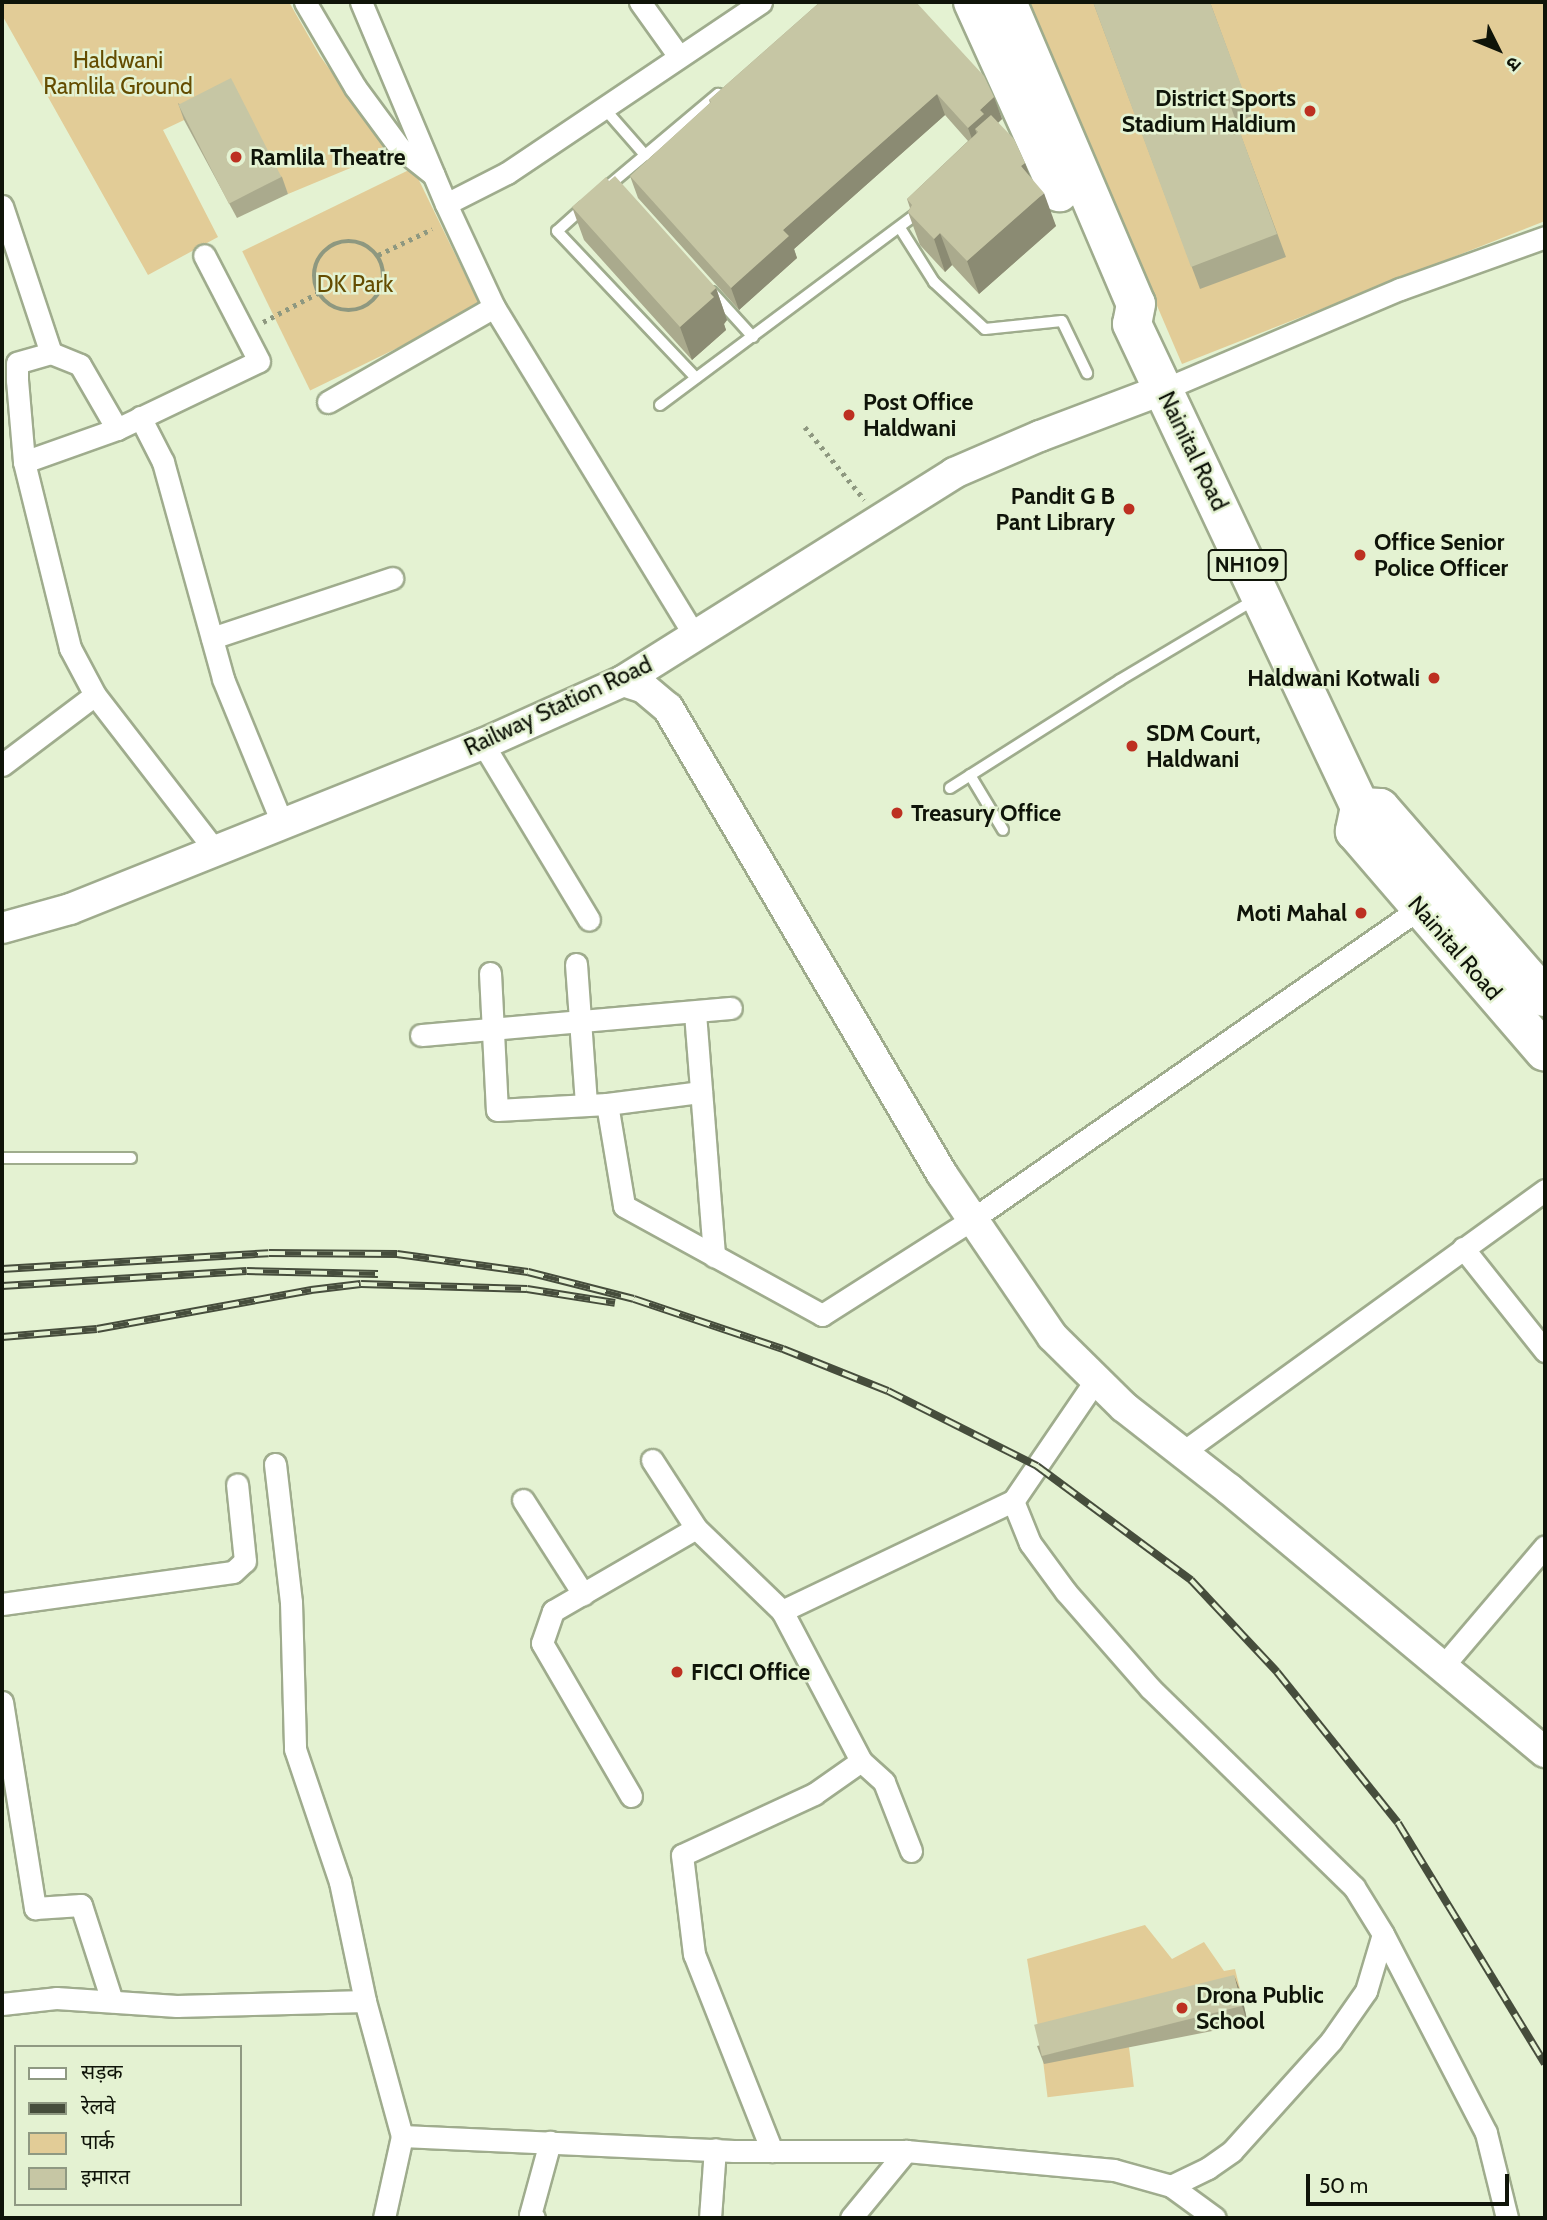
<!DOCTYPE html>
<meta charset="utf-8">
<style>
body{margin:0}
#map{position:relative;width:1547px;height:2220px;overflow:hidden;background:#e4f2d2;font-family:Cabin,"Noto Sans Devanagari",sans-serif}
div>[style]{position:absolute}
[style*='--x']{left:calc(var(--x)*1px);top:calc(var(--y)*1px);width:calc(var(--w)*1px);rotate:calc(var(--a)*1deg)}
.green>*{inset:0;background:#e2cc97;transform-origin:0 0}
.path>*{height:4.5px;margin-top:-2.25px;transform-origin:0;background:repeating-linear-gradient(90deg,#8e9880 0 3.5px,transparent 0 8.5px)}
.path>.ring{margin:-2.25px;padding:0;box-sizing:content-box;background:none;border:4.5px solid #8e9880;border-radius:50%}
.roads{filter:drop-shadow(2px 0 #9fac8d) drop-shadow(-2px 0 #9fac8d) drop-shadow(0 2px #9fac8d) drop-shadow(0 -2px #9fac8d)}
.lane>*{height:10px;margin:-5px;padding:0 5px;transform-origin:5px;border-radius:5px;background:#fff}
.street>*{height:21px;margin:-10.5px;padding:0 10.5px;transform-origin:10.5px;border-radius:10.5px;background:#fff}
.secondary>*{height:30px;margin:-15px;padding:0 15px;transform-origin:15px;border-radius:15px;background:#fff}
.highway>*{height:38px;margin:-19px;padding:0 19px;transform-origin:19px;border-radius:19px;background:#fff}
.rail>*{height:8px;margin-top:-4px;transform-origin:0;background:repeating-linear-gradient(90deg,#e4f2d2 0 16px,#464d3c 0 32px);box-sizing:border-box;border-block:2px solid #464d3c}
.wall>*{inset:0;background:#aaaa8d}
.shaded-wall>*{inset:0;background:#8b8b73}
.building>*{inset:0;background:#c6c6a4;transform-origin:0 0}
.dots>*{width:19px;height:19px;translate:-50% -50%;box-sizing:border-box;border:4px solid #e4f2d2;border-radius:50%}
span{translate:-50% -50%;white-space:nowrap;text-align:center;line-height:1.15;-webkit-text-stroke:5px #e4f2d2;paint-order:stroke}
.shield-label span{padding:2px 5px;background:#e4f2d2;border:2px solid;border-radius:5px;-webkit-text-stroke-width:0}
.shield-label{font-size:21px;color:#0f1409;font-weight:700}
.park-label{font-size:23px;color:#644c00}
.poi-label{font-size:23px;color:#0f1409;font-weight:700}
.right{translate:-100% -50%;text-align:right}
.left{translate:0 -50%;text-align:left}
.street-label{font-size:23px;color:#0f1409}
.frame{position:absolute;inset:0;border:4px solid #0f1409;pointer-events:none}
.legend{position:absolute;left:14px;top:2045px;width:228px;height:161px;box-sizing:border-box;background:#e4f2d2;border:2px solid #8f9982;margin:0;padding:9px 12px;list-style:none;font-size:21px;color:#0f1409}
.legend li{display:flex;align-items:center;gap:14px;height:35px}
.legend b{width:35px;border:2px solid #8f9982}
.north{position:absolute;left:1463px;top:14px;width:70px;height:70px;-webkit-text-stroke:5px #e4f2d2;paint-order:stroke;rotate:133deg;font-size:19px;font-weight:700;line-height:28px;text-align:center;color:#0f1409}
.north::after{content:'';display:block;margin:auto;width:24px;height:32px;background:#0f1409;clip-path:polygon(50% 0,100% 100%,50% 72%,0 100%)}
.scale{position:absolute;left:1306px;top:2174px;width:203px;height:32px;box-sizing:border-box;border:4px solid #0f1409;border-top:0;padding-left:9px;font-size:21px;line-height:24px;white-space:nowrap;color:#0f1409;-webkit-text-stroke:5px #e4f2d2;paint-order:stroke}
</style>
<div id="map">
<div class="green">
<i style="clip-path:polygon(2px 2px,289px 2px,320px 56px,389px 152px,288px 194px,237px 95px,163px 130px,218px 237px,148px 275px,2px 15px)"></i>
<i style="clip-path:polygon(1027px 2px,1545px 2px,1545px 221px,1182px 364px)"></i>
<i style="left:413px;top:168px;width:155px;height:190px;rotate:64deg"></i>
<i style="clip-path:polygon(1145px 1925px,1172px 1959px,1204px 1942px,1224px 1971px,1235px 1969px,1241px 1993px,1039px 2033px,1027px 1959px)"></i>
<i style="left:1129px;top:2047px;width:40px;height:87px;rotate:83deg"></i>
</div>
<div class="path">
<i class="ring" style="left:314px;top:241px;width:65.5px;height:65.5px"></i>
<i style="--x:378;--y:255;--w:60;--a:-25.7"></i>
<i style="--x:263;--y:322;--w:62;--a:-27.8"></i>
<i style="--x:805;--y:427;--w:94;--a:50.6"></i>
</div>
<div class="roads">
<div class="lane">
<i style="--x:603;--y:107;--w:64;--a:48.8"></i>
<i style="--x:607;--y:187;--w:145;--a:-40"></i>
<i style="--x:584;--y:207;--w:36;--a:138"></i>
<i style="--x:557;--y:231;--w:202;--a:46.6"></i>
<i style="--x:900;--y:228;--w:64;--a:57.8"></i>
<i style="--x:934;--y:282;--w:69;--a:42.7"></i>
<i style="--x:985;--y:329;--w:77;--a:-5.9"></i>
<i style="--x:1062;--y:321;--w:58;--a:64.3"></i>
<i style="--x:712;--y:292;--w:61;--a:47.7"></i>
<i style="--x:660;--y:405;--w:324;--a:-36.7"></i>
<i style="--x:970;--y:775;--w:64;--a:59"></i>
<i style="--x:950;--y:788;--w:201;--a:-32.4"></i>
<i style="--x:1120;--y:680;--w:156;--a:-30.8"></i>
<i style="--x:2;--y:1158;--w:129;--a:0"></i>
</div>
<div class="street">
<i style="--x:305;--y:2;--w:99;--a:59.5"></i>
<i style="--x:355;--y:87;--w:76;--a:53.6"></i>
<i style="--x:400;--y:148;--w:43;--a:38.5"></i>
<i style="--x:361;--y:2;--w:219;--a:67.2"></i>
<i style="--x:446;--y:204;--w:68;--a:-26.9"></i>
<i style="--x:507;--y:173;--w:306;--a:-33.9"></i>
<i style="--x:640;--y:2;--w:65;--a:54.4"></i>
<i style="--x:446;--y:204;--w:114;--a:65"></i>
<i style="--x:494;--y:307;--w:386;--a:58.6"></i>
<i style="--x:2;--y:206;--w:155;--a:71.6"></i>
<i style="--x:51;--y:353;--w:35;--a:164"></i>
<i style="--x:17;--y:363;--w:17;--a:90"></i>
<i style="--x:17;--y:380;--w:82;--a:85.1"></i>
<i style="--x:24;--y:462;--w:192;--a:76.1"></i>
<i style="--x:70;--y:648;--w:53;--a:62"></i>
<i style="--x:95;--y:695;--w:196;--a:52.3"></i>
<i style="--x:51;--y:353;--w:31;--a:22"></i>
<i style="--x:80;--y:365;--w:74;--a:60"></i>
<i style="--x:1162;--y:390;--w:259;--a:-23"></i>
<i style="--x:1400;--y:289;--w:154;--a:-19.7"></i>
<i style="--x:328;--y:402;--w:191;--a:-29.8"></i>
<i style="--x:140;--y:417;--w:51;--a:62.9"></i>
<i style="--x:163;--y:462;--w:225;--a:74.5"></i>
<i style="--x:223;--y:679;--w:156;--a:67.7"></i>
<i style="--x:24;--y:462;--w:99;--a:-19.5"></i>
<i style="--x:117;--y:429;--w:157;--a:-25.6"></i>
<i style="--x:259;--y:361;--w:119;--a:-117.4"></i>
<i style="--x:212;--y:638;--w:190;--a:-18.4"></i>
<i style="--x:483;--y:744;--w:205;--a:58.9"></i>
<i style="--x:2;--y:765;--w:116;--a:-37"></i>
<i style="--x:576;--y:964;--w:141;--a:85.9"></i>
<i style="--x:490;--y:973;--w:137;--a:87.1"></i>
<i style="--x:497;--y:1110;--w:110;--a:-3.1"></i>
<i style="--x:607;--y:1104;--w:95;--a:-7.3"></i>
<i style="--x:695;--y:1013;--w:244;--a:85.5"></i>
<i style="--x:421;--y:1035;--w:311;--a:-5"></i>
<i style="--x:607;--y:1104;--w:103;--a:80.5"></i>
<i style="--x:624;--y:1206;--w:226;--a:28.8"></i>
<i style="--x:822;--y:1315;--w:180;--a:-32.5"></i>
<i style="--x:974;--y:1218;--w:543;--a:-34.8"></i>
<i style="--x:1463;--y:1248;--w:132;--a:51.5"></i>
<i style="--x:1095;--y:1381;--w:145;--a:124.3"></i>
<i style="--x:1013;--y:1501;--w:45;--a:68"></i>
<i style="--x:1030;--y:1543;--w:61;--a:53.7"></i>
<i style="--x:1066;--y:1592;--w:128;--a:48.8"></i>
<i style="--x:1150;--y:1688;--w:285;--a:44.3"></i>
<i style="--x:1354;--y:1887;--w:55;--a:58.3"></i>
<i style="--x:1383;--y:1934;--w:224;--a:62.6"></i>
<i style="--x:1486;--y:2133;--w:88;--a:76.1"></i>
<i style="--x:1183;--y:1452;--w:447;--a:-35.9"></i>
<i style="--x:652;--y:1460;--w:81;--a:57.1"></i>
<i style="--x:275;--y:1464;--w:139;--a:83.4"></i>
<i style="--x:291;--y:1602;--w:147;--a:88.4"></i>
<i style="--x:295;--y:1749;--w:140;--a:71.3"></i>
<i style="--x:340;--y:1882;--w:122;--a:78.1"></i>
<i style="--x:365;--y:2001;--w:140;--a:74.7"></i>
<i style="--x:523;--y:1500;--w:112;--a:57.4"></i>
<i style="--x:2;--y:1604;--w:233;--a:-7.9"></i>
<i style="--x:233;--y:1572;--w:16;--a:-43"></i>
<i style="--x:245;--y:1561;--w:77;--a:-95.9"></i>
<i style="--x:782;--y:1611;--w:256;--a:-25.5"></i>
<i style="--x:1443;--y:1666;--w:157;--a:-49.6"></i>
<i style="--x:2;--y:1702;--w:209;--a:80.9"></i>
<i style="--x:35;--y:1908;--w:46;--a:-3.7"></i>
<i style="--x:81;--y:1905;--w:101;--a:72.1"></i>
<i style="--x:861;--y:1761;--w:31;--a:42"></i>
<i style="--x:884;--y:1782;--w:74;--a:68.6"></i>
<i style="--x:631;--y:1796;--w:177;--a:-120.2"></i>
<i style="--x:542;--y:1643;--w:34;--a:-71"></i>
<i style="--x:553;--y:1611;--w:165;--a:-30.1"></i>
<i style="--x:696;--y:1528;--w:120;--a:44"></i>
<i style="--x:782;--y:1611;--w:170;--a:62.2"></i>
<i style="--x:861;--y:1761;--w:57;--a:144.9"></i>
<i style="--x:814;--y:1794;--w:145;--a:155.2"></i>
<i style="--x:682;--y:1855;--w:100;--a:83.1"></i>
<i style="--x:694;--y:1954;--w:212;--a:68.4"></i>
<i style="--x:2;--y:2004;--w:54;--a:-6.3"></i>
<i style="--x:56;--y:1998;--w:121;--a:3.8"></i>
<i style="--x:177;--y:2006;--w:188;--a:-1.5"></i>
<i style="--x:1171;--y:2186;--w:54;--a:36"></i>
<i style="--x:384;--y:2218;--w:84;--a:-77.6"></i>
<i style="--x:402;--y:2136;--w:332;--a:2.6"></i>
<i style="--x:734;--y:2151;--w:172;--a:0"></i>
<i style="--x:906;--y:2151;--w:209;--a:5.2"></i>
<i style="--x:1114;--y:2170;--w:59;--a:15.7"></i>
<i style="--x:1171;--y:2186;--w:41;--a:-25.9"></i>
<i style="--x:1208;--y:2168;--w:29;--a:-35"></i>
<i style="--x:1232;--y:2151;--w:148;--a:-48"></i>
<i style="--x:1331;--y:2041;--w:61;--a:-55"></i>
<i style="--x:1366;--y:1991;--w:59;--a:-73.4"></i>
<i style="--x:534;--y:2218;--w:5;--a:-143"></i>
<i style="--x:530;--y:2215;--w:76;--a:-74.7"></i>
<i style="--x:710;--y:2218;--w:69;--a:-85.9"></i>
<i style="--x:851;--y:2218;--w:87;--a:-50.6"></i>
</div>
<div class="secondary">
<i style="--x:623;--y:681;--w:22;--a:18"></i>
<i style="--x:644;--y:688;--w:31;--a:40"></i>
<i style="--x:668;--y:708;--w:541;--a:59.55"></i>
<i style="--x:942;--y:1174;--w:196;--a:55.8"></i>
<i style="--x:1052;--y:1336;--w:101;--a:44.6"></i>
<i style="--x:1124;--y:1407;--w:133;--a:38"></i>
<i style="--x:1229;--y:1489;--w:411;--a:39.8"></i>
<i style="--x:2;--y:928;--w:71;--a:-15.6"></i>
<i style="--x:70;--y:909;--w:445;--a:-21.8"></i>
<i style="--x:483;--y:744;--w:154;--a:-24.2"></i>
<i style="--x:623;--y:681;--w:391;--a:-32.1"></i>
<i style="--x:954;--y:473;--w:94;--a:-23.3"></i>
<i style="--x:1040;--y:436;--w:130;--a:-20.7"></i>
</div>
<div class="highway">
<i style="--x:973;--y:2;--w:209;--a:65.6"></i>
<i style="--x:1007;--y:2;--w:328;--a:66.9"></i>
<i style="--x:1136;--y:304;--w:20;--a:101"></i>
<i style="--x:1132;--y:324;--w:534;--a:64.73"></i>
<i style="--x:1360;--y:807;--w:25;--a:102"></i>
<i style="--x:1355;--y:831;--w:291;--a:49.3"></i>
<i style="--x:1360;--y:807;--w:20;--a:3"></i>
<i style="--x:1380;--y:808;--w:251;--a:48.9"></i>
</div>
</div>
<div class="rail">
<i style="--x:2;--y:1269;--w:267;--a:-3.4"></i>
<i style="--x:269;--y:1253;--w:128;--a:0.4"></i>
<i style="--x:397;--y:1254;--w:132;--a:7.8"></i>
<i style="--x:528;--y:1272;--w:109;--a:14.3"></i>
<i style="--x:634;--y:1299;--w:157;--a:18.6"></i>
<i style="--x:783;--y:1349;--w:113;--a:21.8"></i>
<i style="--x:888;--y:1391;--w:167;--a:26.7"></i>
<i style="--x:1037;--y:1466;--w:192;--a:36.5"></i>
<i style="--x:1191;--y:1580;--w:126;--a:46.9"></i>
<i style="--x:1277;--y:1672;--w:193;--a:51.3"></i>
<i style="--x:1398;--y:1823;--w:282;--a:58.6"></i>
<i style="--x:2;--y:1286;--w:245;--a:-3.5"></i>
<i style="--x:247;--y:1271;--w:131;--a:1.3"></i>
<i style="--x:2;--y:1337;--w:95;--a:-4.8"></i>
<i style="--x:97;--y:1329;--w:218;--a:-10.3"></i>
<i style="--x:311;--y:1290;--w:50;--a:-6.8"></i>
<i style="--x:361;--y:1284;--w:166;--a:1.7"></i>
<i style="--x:527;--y:1289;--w:89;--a:9"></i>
</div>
<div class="wall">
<i style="clip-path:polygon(820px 2px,994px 97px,1002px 119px,998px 123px,1029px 175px,1056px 226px,979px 294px,952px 265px,945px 272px,920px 245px,908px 212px,910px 208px,907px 199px,968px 141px,945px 115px,794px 249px,797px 258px,739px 310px,638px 198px,630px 176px,710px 103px,709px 100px)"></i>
<i style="clip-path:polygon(1093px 2px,1210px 2px,1252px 116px,1236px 122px,1286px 257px,1200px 289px)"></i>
<i style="clip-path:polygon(178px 103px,282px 177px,288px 194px,237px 218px,184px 120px)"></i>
<i style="clip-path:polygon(572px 207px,716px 288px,727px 320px,724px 324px,726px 330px,692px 360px,584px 240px)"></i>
<i style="clip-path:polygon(1241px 1993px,1248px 2024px,1044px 2064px,1037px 2046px)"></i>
</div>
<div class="shaded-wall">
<i style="clip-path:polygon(937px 94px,945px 115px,794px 249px,797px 258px,739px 310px,731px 288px,783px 230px)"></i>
<i style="clip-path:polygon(994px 97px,1002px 119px,990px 130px,978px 132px,975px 129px,981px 145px,976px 150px,968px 128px,980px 110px)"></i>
<i style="clip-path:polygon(1025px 163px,1037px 195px,1021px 166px)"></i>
<i style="clip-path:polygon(1044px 193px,1056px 226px,979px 294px,967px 261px)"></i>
<i style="clip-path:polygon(940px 233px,952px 265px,945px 272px,934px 239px)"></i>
<i style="clip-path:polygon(716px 288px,727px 320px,724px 324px,726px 330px,692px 360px,680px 327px)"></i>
<i style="clip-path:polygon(1234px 1975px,1241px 1993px,1248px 2024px,1242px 2006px)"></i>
</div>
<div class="building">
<i style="clip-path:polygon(820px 2px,916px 2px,984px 76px,994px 97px,980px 110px,984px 114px,968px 128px,937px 94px,783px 230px,789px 236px,731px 288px,630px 176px,711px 102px,709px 100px)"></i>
<i style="clip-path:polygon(1093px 2px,1210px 2px,1244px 93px,1228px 99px,1277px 234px,1191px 267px)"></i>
<i style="left:231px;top:78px;width:111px;height:59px;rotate:63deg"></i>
<i style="clip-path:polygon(991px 115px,1014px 139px,1025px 163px,1021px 166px,1044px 193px,967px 261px,940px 233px,934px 239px,908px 212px,912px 205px,907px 199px,978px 132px,975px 129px)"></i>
<i style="clip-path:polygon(615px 176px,716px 288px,710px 293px,714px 297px,680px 327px,572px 207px,606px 177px,609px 181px)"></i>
<i style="left:1234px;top:1975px;width:32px;height:206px;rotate:76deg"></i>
</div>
<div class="dots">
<i style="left:1310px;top:111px;background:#bd3021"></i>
<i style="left:236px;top:157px;background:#bd3021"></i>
<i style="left:849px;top:415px;background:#bd3021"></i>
<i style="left:1129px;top:509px;background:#bd3021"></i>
<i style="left:1360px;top:555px;background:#bd3021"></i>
<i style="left:1434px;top:678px;background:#bd3021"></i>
<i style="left:1132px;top:746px;background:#bd3021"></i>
<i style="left:897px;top:813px;background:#bd3021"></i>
<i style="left:1361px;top:913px;background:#bd3021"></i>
<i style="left:677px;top:1672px;background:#bd3021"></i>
<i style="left:1182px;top:2008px;background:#bd3021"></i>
</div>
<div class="shield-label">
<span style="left:1247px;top:565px">NH109</span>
</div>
<div class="park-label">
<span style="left:118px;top:73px">Haldwani<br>Ramlila Ground</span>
<span style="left:355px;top:284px">DK Park</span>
</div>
<div class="poi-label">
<span class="right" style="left:1296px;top:111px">District Sports<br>Stadium Haldium</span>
<span class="left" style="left:250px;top:157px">Ramlila Theatre</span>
<span class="left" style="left:863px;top:415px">Post Office<br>Haldwani</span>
<span class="right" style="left:1115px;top:509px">Pandit G B<br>Pant Library</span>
<span class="left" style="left:1374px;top:555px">Office Senior<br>Police Officer</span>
<span class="right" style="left:1420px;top:678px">Haldwani Kotwali</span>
<span class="left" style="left:1146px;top:746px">SDM Court,<br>Haldwani</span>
<span class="left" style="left:911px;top:813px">Treasury Office</span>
<span class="right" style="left:1347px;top:913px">Moti Mahal</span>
<span class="left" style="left:691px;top:1672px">FICCI Office</span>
<span class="left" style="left:1196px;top:2008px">Drona Public<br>School</span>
</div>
<div class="street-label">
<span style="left:1193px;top:451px;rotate:64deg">Nainital Road</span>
<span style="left:558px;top:706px;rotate:-25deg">Railway Station Road</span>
<span style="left:1455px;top:948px;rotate:49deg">Nainital Road</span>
</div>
<div class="frame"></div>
<ul class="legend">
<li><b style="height:9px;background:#fff"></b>सड़क</li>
<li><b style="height:9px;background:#464d3c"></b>रेलवे</li>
<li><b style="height:19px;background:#e2cc97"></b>पार्क</li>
<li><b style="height:19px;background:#c6c6a4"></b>इमारत</li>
</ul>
<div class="north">उ</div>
<div class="scale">50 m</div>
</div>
